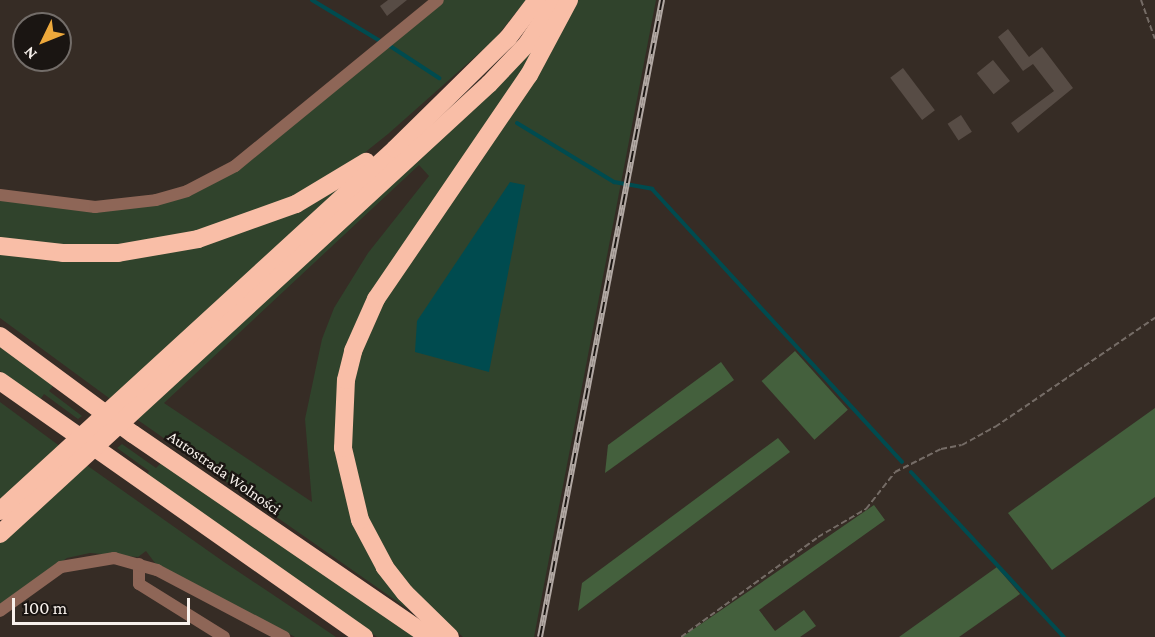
<!DOCTYPE html>
<meta charset="utf-8">
<style>
body{margin:0}
#map{position:relative;width:1155px;height:637px;overflow:hidden;background:#362c25;font-family:"Crimson Pro",serif}
div>[style]{position:absolute}
[style*='--x']{left:calc(var(--x)*1px);top:calc(var(--y)*1px);width:calc(var(--w)*1px);rotate:calc(var(--a)*1deg)}
.green>*{inset:0;background:#30432c}
.forest>*{inset:0;background:#44603d;transform-origin:0 0}
.water>*{inset:0;background:#004b4f}
.stream>*{height:4px;margin:-2px;padding:0 2px;transform-origin:2px;border-radius:2px;background:#004b4f}
.building>*{inset:0;background:#574c45;transform-origin:0 0}
.path>*{height:2px;margin-top:-1px;transform-origin:0;background:repeating-linear-gradient(90deg,#756c66 0 6px,transparent 0 9px)}
.minor>*{height:12px;margin:-6px;padding:0 6px;transform-origin:6px;border-radius:6px;background:#8e6657}
.highway>*{height:18px;margin:-9px;padding:0 9px;transform-origin:9px;border-radius:9px;background:#f9bea7}
.rail>*{height:6px;margin-top:-3px;transform-origin:0;background:repeating-linear-gradient(90deg,#1a1512 0 11px,#b1a8a3 0 22px);box-sizing:border-box;border-block:2px solid #b1a8a3}
span{translate:-50% -50%;white-space:nowrap;text-align:center;line-height:1.15;-webkit-text-stroke:5px #1a1512;paint-order:stroke}
.street-label{font-size:16px;color:#f8f1ec}
.north{position:absolute;left:12px;top:12px;width:60px;height:60px;box-sizing:border-box;background:#1a1512;border:2px solid #736d69;border-radius:50%;rotate:227deg;font-size:16px;font-weight:700;line-height:24px;text-align:center;color:#f8f1ec}
.north::after{content:'';display:block;margin:auto;width:21px;height:27px;background:#eda83b;clip-path:polygon(50% 0,100% 100%,50% 72%,0 100%)}
.scale{position:absolute;left:12px;top:598px;width:178px;height:27px;box-sizing:border-box;border:3px solid #f8f1ec;border-top:0;padding-left:8px;font-size:18px;line-height:21px;white-space:nowrap;color:#f8f1ec;-webkit-text-stroke:4px #1a1512;paint-order:stroke}
</style>
<div id="map">
<div class="green">
<i style="clip-path:polygon(442px 0,526px 0,494px 40px,388px 134px,348px 166px,271px 208px,183px 235px,97px 248px,0 240px,0 198px,152px 206px,190px 196px)"></i>
<i style="clip-path:polygon(575px 0,656px 0,534px 637px,463px 637px,417px 596px,384px 552px,359px 496px,348px 417px,356px 364px,385px 296px)"></i>
<i style="clip-path:polygon(evenodd,552px 27px,370px 294px,341px 368px,335px 437px,344px 493px,366px 550px,408px 609px,135px 418px,552px 27px,419px 165px,429px 176px,368px 253px,334px 308px,322px 339px,305px 419px,312px 502px,164px 403px,419px 165px)"></i>
<i style="clip-path:polygon(348px 181px,113px 401px,0 318px,0 251px,131px 257px)"></i>
<i style="clip-path:polygon(0 345px,54px 385px,49px 391px,82px 416px,78px 419px,44px 394px,39px 401px,0 371px)"></i>
<i style="clip-path:polygon(0 402px,61px 447px,0 504px)"></i>
<i style="clip-path:polygon(122px 444px,156px 468px,161px 463px,415px 637px,377px 637px,336px 610px,146px 477px,149px 471px,117px 448px)"></i>
<i style="clip-path:polygon(85px 464px,224px 562px,336px 637px,295px 637px,155px 563px,146px 551px,138px 557px,90px 553px,67px 558px,0 605px,0 542px)"></i>
</div>
<div class="forest">
<i style="left:795px;top:351px;width:79px;height:45px;rotate:48deg"></i>
<i style="clip-path:polygon(721px 362px,734px 380px,605px 473px,608px 445px)"></i>
<i style="clip-path:polygon(1155px 408px,1155px 497px,1052px 570px,1008px 513px)"></i>
<i style="clip-path:polygon(778px 438px,790px 452px,578px 611px,582px 583px)"></i>
<i style="clip-path:polygon(874px 505px,885px 520px,759px 610px,775px 631px,804px 610px,816px 626px,800px 637px,682px 637px)"></i>
<i style="clip-path:polygon(997px 567px,1020px 594px,959px 637px,899px 637px)"></i>
</div>
<div class="water">
<i style="clip-path:polygon(510px 182px,525px 185px,489px 372px,415px 352px,417px 321px)"></i>
</div>
<div class="stream">
<i style="--x:312;--y:0;--w:79;--a:31.1"></i>
<i style="--x:390;--y:46;--w:59;--a:33.1"></i>
<i style="--x:517;--y:123;--w:114;--a:31.3"></i>
<i style="--x:614;--y:182;--w:39;--a:10"></i>
<i style="--x:652;--y:189;--w:370;--a:47.5"></i>
<i style="--x:911;--y:472;--w:225;--a:47.2"></i>
</div>
<div class="building">
<i style="clip-path:polygon(388px 0,407px 0,387px 16px,380px 6px)"></i>
<i style="clip-path:polygon(1008px 29px,1029px 57px,1042px 47px,1073px 88px,1018px 133px,1011px 123px,1054px 91px,1033px 64px,1023px 71px,998px 37px)"></i>
<i style="left:993px;top:60px;width:27px;height:21px;rotate:51deg"></i>
<i style="left:903px;top:68px;width:53px;height:16px;rotate:53deg"></i>
<i style="left:961px;top:115px;width:20px;height:16px;rotate:57deg"></i>
</div>
<div class="path">
<i style="--x:1141;--y:0;--w:41;--a:70.3"></i>
<i style="--x:681;--y:637;--w:170;--a:-36.1"></i>
<i style="--x:818;--y:537;--w:56;--a:-30.3"></i>
<i style="--x:866;--y:509;--w:47;--a:-51.9"></i>
<i style="--x:895;--y:472;--w:51;--a:-26.6"></i>
<i style="--x:941;--y:449;--w:21;--a:-11"></i>
<i style="--x:962;--y:445;--w:38;--a:-29"></i>
<i style="--x:995;--y:427;--w:194;--a:-34.3"></i>
</div>
<div class="minor">
<i style="--x:0;--y:195;--w:96;--a:7.2"></i>
<i style="--x:95;--y:207;--w:61;--a:-6.5"></i>
<i style="--x:156;--y:200;--w:32;--a:-16"></i>
<i style="--x:187;--y:191;--w:54;--a:-27.5"></i>
<i style="--x:235;--y:166;--w:262;--a:-39.3"></i>
<i style="--x:139;--y:564;--w:20;--a:90"></i>
<i style="--x:139;--y:584;--w:100;--a:31.9"></i>
<i style="--x:0;--y:611;--w:75;--a:-35.8"></i>
<i style="--x:61;--y:567;--w:54;--a:-9.6"></i>
<i style="--x:114;--y:558;--w:45;--a:15.6"></i>
<i style="--x:157;--y:570;--w:144;--a:27.8"></i>
</div>
<div class="highway">
<i style="--x:0;--y:246;--w:63;--a:6.3"></i>
<i style="--x:63;--y:253;--w:55;--a:0"></i>
<i style="--x:118;--y:253;--w:81;--a:-9.9"></i>
<i style="--x:198;--y:239;--w:104;--a:-19.7"></i>
<i style="--x:296;--y:204;--w:82;--a:-31"></i>
<i style="--x:0;--y:336;--w:165;--a:36.4"></i>
<i style="--x:133;--y:434;--w:359;--a:34.4"></i>
<i style="--x:0;--y:381;--w:445;--a:35.1"></i>
<i style="--x:0;--y:511;--w:536;--a:-42.5"></i>
<i style="--x:395;--y:149;--w:158;--a:-44.5"></i>
<i style="--x:508;--y:38;--w:48;--a:-52.7"></i>
<i style="--x:0;--y:534;--w:665;--a:-42.62"></i>
<i style="--x:489;--y:84;--w:55;--a:-46.5"></i>
<i style="--x:527;--y:44;--w:53;--a:-56.6"></i>
<i style="--x:450;--y:637;--w:63;--a:-135.6"></i>
<i style="--x:405;--y:593;--w:33;--a:-128"></i>
<i style="--x:385;--y:567;--w:53;--a:-118"></i>
<i style="--x:360;--y:520;--w:74;--a:-103.3"></i>
<i style="--x:343;--y:448;--w:68;--a:-87.5"></i>
<i style="--x:346;--y:380;--w:30;--a:-76"></i>
<i style="--x:353;--y:351;--w:57;--a:-66.1"></i>
<i style="--x:376;--y:299;--w:271;--a:-55.7"></i>
<i style="--x:529;--y:75;--w:85;--a:-61.9"></i>
</div>
<div class="rail">
<i style="--x:540;--y:637;--w:649;--a:-79.16"></i>
</div>
<div class="street-label">
<span style="left:224px;top:473px;rotate:35deg">Autostrada Wolności</span>
</div>
<div class="north">N</div>
<div class="scale">100 m</div>
</div>
